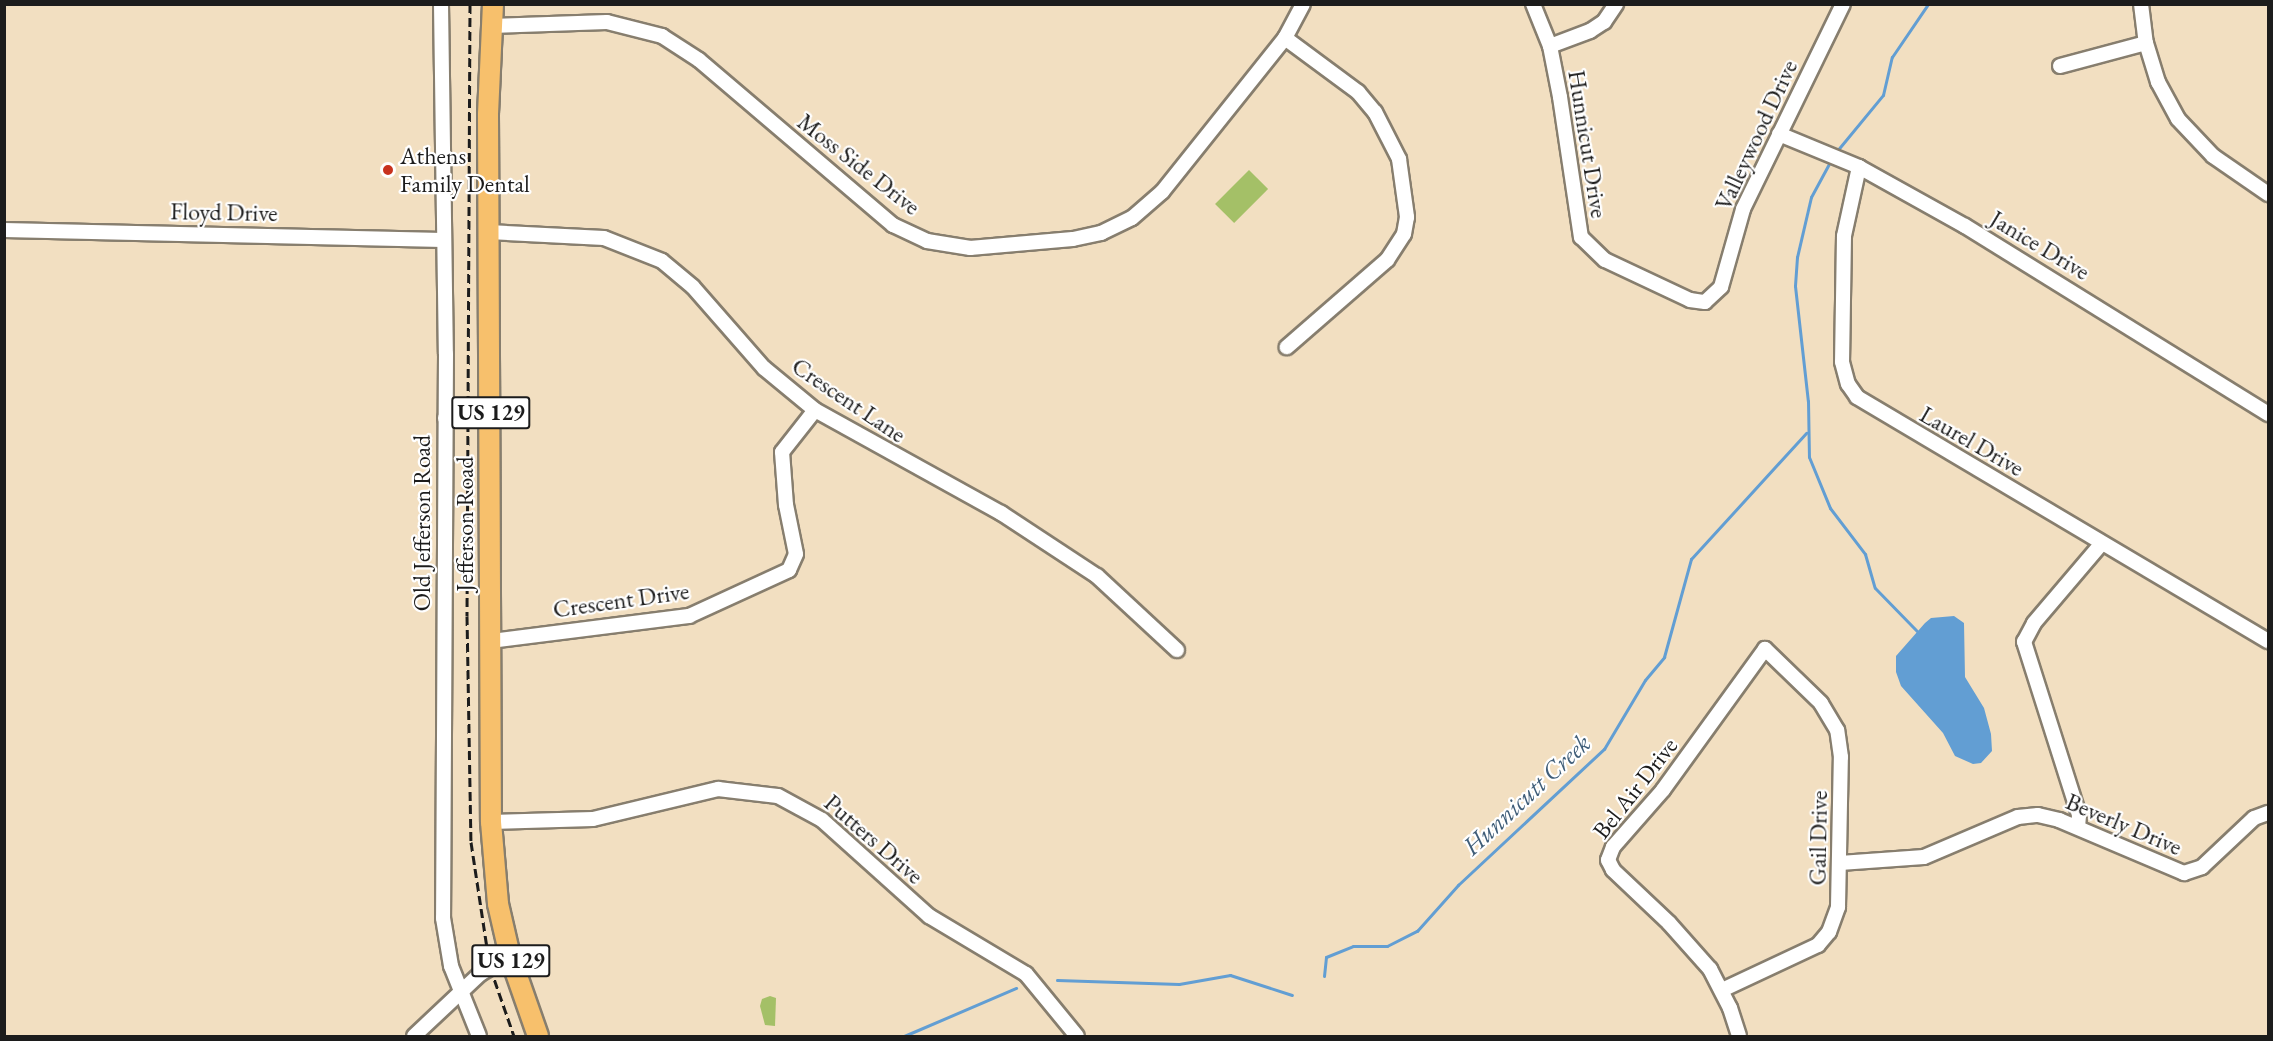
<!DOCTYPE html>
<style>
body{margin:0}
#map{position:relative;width:2273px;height:1041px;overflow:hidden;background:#f2dfc1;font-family:"EB Garamond",serif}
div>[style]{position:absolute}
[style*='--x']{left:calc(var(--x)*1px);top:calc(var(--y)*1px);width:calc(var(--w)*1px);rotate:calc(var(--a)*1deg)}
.green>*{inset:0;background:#a4c067;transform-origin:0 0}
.water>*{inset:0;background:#629ed3}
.stream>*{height:3px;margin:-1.5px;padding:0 1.5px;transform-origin:1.5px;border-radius:1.5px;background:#629ed3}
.roads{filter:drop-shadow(2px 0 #877e6e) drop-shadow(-2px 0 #877e6e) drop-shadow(0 2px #877e6e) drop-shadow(0 -2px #877e6e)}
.minor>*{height:14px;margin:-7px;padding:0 7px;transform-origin:7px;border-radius:7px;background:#fff}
.highway>*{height:20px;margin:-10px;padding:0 10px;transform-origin:10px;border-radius:10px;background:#f7c06c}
.rail>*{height:3px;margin-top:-1.5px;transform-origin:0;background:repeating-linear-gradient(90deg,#1c1c1c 0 9px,transparent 0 13.5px)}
.dots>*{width:16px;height:16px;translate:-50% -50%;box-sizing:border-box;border:3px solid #fff;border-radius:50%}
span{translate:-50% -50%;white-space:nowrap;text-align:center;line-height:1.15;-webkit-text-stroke:4.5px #fff;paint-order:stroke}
.shield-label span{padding:2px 4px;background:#fff;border:2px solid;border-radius:4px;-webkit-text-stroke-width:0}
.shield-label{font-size:22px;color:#1c1c1c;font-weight:700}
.street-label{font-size:24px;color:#1c1c1c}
.poi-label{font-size:24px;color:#1c1c1c}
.left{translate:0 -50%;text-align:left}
.water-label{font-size:26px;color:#3f5d78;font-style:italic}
.frame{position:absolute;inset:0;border:6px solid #1c1c1c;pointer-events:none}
</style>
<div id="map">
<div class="green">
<i style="left:1249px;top:170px;width:27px;height:48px;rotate:45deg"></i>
<i style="clip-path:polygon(770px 996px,776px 998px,775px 1026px,765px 1025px,760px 1006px,762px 999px)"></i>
</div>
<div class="water">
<i style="clip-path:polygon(1954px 616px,1964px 623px,1965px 677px,1984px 708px,1991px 734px,1992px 751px,1981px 763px,1973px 764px,1955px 756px,1943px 733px,1901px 686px,1896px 672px,1896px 656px,1925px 623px,1931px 618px)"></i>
</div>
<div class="stream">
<i style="--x:1836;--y:152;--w:74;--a:-50.5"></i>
<i style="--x:1883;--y:95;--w:39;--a:-77"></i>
<i style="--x:1892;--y:57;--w:64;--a:-55.8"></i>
<i style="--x:1831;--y:160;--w:42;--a:118.4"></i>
<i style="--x:1811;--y:197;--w:62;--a:103.1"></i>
<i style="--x:1797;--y:257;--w:29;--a:94"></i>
<i style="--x:1795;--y:286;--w:116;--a:83.6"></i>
<i style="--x:1808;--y:401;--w:56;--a:89"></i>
<i style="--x:1809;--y:457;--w:55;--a:67.6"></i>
<i style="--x:1830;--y:508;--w:58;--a:52.7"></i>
<i style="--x:1865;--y:554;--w:35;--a:74"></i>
<i style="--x:1875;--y:588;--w:60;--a:45.7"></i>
<i style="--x:1324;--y:976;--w:19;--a:-84"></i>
<i style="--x:1326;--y:957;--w:29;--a:-22"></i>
<i style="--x:1353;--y:946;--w:34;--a:0"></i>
<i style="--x:1387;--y:946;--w:34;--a:-27"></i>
<i style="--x:1417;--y:931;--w:62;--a:-48.3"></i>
<i style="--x:1458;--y:885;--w:200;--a:-43"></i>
<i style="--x:1604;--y:749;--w:80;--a:-59.3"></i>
<i style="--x:1645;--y:680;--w:30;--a:-50"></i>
<i style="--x:1664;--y:657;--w:102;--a:-74.6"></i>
<i style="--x:1691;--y:559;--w:171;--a:-47.6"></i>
<i style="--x:1057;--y:980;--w:122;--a:1.9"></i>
<i style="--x:1179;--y:984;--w:52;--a:-10"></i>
<i style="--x:1230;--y:975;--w:65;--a:17.9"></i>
<i style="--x:904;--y:1036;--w:122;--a:-23.2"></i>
</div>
<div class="roads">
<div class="minor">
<i style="--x:441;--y:4;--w:350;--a:89.2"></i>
<i style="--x:446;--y:354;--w:564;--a:90.3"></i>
<i style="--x:443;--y:918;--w:49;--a:80.5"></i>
<i style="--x:451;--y:966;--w:75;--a:68.2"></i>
<i style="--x:1533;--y:4;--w:45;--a:68"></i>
<i style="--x:1550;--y:46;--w:52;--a:78.9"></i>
<i style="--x:1560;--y:97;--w:142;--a:81.5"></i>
<i style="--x:1581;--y:237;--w:33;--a:44"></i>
<i style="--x:1605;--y:260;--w:94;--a:25.2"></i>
<i style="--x:1690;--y:300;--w:15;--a:8"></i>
<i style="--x:1705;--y:302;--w:22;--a:-43"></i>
<i style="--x:1721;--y:287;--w:81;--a:-74.2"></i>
<i style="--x:1743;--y:209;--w:228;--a:-64"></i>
<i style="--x:2141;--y:4;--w:39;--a:83"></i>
<i style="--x:2146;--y:43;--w:41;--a:72.9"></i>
<i style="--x:2158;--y:82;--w:42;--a:61.6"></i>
<i style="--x:2178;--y:119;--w:51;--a:46.6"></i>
<i style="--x:2213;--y:156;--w:67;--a:34.6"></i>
<i style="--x:491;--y:26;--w:116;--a:-2"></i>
<i style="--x:607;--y:22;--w:57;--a:14.3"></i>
<i style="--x:662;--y:36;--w:44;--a:33"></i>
<i style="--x:699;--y:60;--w:255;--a:40.4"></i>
<i style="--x:893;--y:225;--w:38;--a:25"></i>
<i style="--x:927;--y:241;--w:44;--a:9.2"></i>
<i style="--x:970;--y:248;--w:103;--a:-5"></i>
<i style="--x:1073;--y:239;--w:29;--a:-12"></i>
<i style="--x:1101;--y:233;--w:34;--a:-26"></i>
<i style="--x:1132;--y:218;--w:40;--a:-41"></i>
<i style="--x:1162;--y:192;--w:197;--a:-51.4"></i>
<i style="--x:1285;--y:38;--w:38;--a:-62"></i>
<i style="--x:1285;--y:38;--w:91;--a:36.5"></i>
<i style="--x:1358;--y:92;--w:26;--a:50"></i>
<i style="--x:1375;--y:112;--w:53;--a:62.9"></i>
<i style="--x:1399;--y:159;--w:59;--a:82.1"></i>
<i style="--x:1407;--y:217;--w:17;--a:100"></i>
<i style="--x:1404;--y:234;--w:31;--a:123"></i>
<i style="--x:1387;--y:260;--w:133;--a:139"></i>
<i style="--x:1550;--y:46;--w:43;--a:-20.6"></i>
<i style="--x:1590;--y:31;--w:17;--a:-33"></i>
<i style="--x:1604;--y:22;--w:22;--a:-56"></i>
<i style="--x:2060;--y:66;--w:89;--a:-15"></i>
<i style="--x:1779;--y:134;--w:87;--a:22.4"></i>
<i style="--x:1859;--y:167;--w:121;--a:29.1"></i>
<i style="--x:1965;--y:226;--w:357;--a:31.8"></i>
<i style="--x:1859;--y:167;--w:71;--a:102.3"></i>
<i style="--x:1844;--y:236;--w:126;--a:90.9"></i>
<i style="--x:1842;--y:362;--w:23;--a:75"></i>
<i style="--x:1848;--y:384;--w:16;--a:55"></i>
<i style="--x:1857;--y:397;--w:478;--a:30.7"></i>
<i style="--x:4;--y:230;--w:439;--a:1.3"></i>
<i style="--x:489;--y:232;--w:115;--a:3"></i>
<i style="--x:604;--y:238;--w:62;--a:21.6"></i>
<i style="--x:662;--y:261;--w:40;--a:40"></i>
<i style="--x:693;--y:287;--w:108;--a:48.8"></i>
<i style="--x:764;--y:368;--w:66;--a:39.5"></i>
<i style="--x:815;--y:410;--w:213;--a:29"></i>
<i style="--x:1001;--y:513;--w:115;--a:33.3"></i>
<i style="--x:1097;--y:576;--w:109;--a:42.8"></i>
<i style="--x:445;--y:418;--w:46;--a:0"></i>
<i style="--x:491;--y:641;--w:200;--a:-7.2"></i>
<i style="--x:689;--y:616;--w:110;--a:-24.7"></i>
<i style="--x:789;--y:570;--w:17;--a:-66"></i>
<i style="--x:796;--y:554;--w:50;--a:-101.5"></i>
<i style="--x:786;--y:505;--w:53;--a:-94.3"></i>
<i style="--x:782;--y:452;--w:53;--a:-51.8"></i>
<i style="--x:491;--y:822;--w:102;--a:-1.7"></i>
<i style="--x:593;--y:819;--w:129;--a:-13.5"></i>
<i style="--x:718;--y:789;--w:60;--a:6.7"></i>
<i style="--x:778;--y:796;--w:50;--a:28.6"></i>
<i style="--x:822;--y:820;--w:144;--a:41.9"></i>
<i style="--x:929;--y:916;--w:113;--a:30.9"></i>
<i style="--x:1026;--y:974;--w:80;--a:50.6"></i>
<i style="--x:2078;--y:827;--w:12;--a:-85"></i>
<i style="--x:2079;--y:815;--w:182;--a:-107.6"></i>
<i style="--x:2024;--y:642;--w:21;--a:-62"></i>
<i style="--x:2034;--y:623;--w:105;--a:-49.6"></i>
<i style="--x:1840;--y:863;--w:84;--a:-4.1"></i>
<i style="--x:1924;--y:857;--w:102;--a:-23.1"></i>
<i style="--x:2018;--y:817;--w:20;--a:-6"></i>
<i style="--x:2038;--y:815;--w:22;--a:13"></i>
<i style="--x:2059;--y:820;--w:136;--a:23"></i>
<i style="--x:2184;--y:873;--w:19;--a:-18"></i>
<i style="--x:2202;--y:867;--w:71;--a:-43.3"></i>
<i style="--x:2254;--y:818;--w:15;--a:-20"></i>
<i style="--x:1722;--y:990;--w:106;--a:-25.1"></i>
<i style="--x:1818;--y:945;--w:17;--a:-50"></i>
<i style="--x:1829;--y:932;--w:27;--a:-70"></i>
<i style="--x:1838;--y:907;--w:150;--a:-88.9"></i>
<i style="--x:1841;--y:757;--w:27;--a:-98"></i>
<i style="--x:1837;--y:730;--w:31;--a:-121"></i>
<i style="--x:1821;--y:703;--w:78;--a:-136"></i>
<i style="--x:1765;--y:649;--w:174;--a:125.9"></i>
<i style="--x:1663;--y:790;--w:76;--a:131.3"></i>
<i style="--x:1613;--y:847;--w:14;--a:111"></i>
<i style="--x:1608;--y:860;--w:11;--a:63"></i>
<i style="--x:1613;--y:870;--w:77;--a:43.4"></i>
<i style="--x:1669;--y:923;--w:62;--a:48.3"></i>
<i style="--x:1710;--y:969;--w:44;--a:62.9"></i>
<i style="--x:1730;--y:1008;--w:29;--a:72"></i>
<i style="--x:414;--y:1036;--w:91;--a:-43.2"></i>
<i style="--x:480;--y:974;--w:35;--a:-31"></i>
</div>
<div class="highway">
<i style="--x:493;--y:4;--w:111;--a:92.6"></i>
<i style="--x:488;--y:115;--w:707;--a:89.76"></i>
<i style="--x:491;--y:822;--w:82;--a:85.1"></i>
<i style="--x:498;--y:904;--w:53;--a:77"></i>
<i style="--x:510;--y:956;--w:85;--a:70.7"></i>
</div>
</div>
<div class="rail">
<i style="--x:470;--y:4;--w:612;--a:90.28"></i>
<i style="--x:467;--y:616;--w:226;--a:89"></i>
<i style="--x:471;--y:842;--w:126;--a:81.4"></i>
<i style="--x:490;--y:967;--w:73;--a:70.8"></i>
</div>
<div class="dots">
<i style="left:388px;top:170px;background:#c8321e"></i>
</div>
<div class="shield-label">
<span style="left:491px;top:413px">US 129</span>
<span style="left:511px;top:961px">US 129</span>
</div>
<div class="street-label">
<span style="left:1756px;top:135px;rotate:-65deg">Valleywood Drive</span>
<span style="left:1588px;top:144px;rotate:81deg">Hunnicut Drive</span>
<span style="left:859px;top:164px;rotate:38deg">Moss Side Drive</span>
<span style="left:224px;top:212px;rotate:1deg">Floyd Drive</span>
<span style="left:2040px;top:245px;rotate:31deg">Janice Drive</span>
<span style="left:849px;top:400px;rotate:34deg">Crescent Lane</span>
<span style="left:1972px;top:441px;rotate:30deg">Laurel Drive</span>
<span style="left:422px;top:523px;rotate:-90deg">Old Jefferson Road</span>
<span style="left:465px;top:524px;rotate:-90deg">Jefferson Road</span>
<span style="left:621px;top:600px;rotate:-8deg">Crescent Drive</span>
<span style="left:1635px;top:788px;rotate:-52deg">Bel Air Drive</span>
<span style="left:2124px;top:824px;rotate:23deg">Beverly Drive</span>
<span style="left:1818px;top:838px;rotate:-89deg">Gail Drive</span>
<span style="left:874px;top:839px;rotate:41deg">Putters Drive</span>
</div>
<div class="poi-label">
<span class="left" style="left:400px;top:170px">Athens<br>Family Dental</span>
</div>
<div class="water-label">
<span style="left:1527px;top:795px;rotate:-43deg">Hunnicutt Creek</span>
</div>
<div class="frame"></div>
</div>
